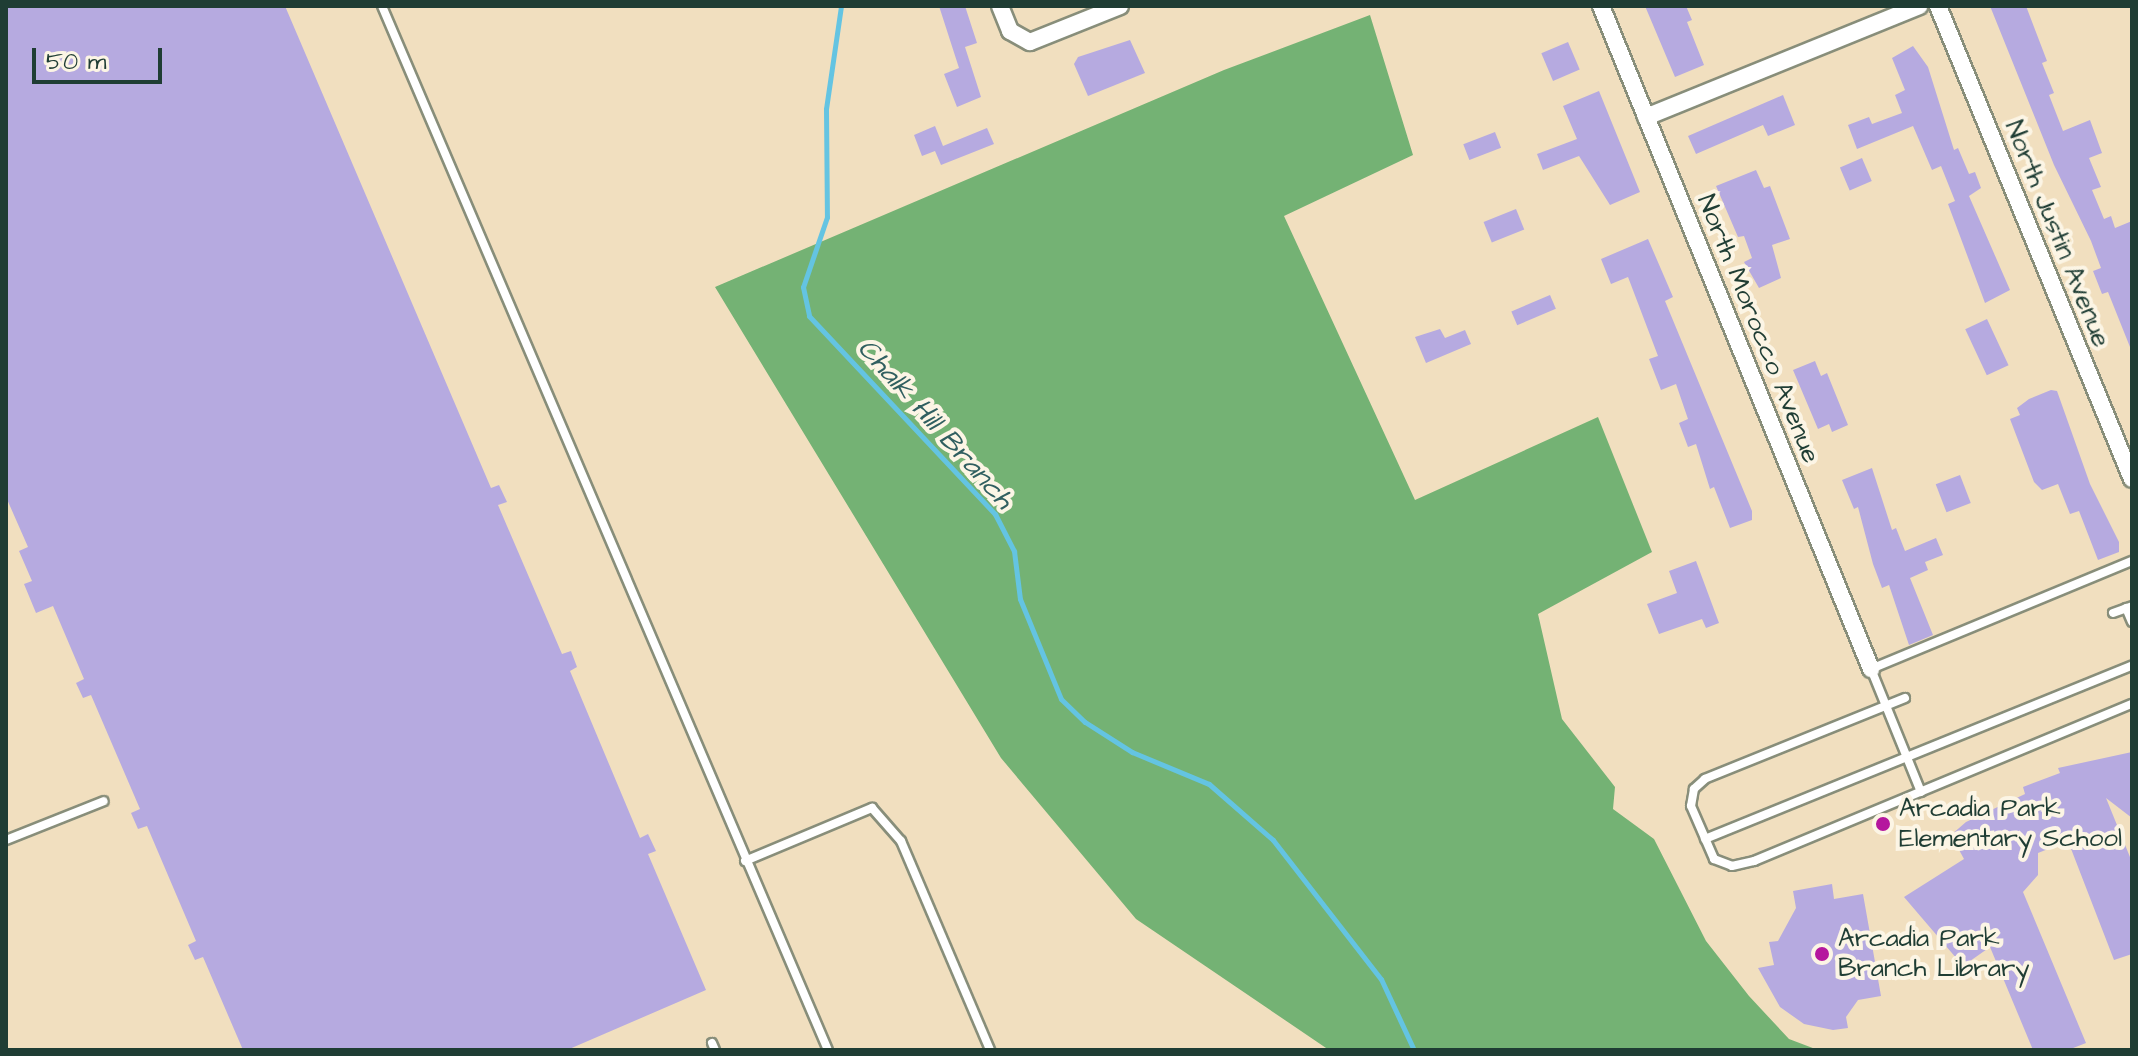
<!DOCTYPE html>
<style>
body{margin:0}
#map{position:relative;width:2138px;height:1056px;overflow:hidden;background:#f1dfbf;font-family:"Architects Daughter",sans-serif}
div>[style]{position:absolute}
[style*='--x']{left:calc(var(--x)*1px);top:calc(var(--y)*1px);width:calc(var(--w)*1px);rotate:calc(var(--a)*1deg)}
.forest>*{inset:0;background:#74b274}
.stream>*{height:5px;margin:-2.5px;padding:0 2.5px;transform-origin:2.5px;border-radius:2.5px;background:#64c4e2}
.building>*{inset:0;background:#b6aae0;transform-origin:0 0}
.roads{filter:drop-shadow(2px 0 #888e7a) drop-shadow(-2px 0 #888e7a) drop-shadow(0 2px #888e7a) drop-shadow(0 -2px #888e7a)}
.lane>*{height:8px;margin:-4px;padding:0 4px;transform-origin:4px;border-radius:4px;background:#fff}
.street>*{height:16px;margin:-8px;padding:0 8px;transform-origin:8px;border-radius:8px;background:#fff}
.dots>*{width:22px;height:22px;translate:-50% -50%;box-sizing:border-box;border:4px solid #fcf5e5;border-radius:50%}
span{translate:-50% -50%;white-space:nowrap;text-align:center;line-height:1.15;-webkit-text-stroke:8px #fcf5e5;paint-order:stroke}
.street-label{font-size:26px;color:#1f3d34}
.poi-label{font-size:26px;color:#1f3d34}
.left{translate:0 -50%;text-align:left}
.water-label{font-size:28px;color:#305f60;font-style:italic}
.frame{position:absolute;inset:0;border:8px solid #1f3d34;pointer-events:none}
.scale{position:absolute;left:32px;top:48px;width:130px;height:36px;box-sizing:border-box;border:4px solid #1f3d34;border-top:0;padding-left:10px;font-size:24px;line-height:28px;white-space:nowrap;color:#1f3d34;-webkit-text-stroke:6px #fcf5e5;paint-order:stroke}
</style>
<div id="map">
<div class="forest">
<i style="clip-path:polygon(1370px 15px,1413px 155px,1284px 216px,1415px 500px,1598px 417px,1652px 552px,1538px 614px,1562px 719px,1615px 787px,1613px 809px,1654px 839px,1706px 941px,1749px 996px,1789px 1039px,1818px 1050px,1329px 1050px,1136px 919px,1001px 758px,715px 287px,1224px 70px)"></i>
</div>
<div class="stream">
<i style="--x:841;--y:6;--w:104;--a:98.3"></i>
<i style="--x:826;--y:109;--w:108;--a:89.5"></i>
<i style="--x:827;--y:217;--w:74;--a:108.9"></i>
<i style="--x:803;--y:287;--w:30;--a:78"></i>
<i style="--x:809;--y:316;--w:272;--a:46.8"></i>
<i style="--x:995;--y:514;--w:42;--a:62.8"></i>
<i style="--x:1014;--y:551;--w:48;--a:82.9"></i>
<i style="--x:1020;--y:599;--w:108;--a:67.7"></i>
<i style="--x:1061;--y:699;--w:33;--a:44"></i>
<i style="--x:1085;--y:722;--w:56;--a:32.6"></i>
<i style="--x:1132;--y:752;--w:83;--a:22.6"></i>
<i style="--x:1209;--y:784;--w:85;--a:41.2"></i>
<i style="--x:1273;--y:840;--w:176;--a:52.2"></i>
<i style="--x:1381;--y:979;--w:78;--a:65.1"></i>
</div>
<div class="building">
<i style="clip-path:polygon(6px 6px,285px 6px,491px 488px,499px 485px,507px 502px,498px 505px,562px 654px,571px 651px,577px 667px,570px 671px,640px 838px,648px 834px,656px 851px,648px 854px,706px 990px,567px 1050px,243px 1050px,203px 957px,195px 960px,188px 945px,196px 941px,147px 826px,138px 829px,131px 813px,140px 809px,91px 695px,83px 698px,76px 683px,84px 679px,53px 606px,36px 613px,24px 584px,32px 581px,19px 551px,28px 547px,6px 497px)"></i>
<i style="clip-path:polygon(939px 6px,965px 6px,977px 43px,965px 47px,981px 97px,957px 107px,944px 74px,959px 68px)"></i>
<i style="clip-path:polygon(1645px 6px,1686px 6px,1692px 20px,1687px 22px,1704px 65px,1675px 77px)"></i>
<i style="clip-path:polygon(1990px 6px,2026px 6px,2047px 61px,2042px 63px,2054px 93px,2049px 95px,2063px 131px,2090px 120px,2102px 153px,2089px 158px,2101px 187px,2092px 190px,2104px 219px,2111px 216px,2115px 228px,2132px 221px,2132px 352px,2108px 292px,2102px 294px,2093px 271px,2101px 268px,2091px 241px,2054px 165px)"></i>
<i style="clip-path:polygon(1130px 40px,1145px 73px,1088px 96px,1074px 64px,1078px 57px)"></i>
<i style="left:1568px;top:42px;width:30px;height:29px;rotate:67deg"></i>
<i style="clip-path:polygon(1913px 46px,1928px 67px,1954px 150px,1958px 148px,1969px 174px,1975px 172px,1981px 188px,1969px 196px,2010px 290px,1985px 303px,1948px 204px,1955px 201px,1941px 166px,1932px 170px,1913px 126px,1857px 149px,1848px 125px,1869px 117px,1872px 124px,1902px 113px,1895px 95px,1905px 90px,1892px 58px)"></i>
<i style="clip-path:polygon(1599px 91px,1640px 192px,1610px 205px,1579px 156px,1543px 170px,1537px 154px,1577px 139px,1563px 106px)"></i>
<i style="clip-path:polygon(1783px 95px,1795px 125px,1768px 136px,1763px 125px,1696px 154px,1688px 136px)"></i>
<i style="clip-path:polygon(935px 126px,943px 146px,987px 128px,994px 144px,941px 165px,935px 151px,922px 156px,914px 135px)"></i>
<i style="left:1495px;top:132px;width:17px;height:34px;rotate:69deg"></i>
<i style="left:1862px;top:158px;width:25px;height:24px;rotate:67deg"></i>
<i style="clip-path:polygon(1756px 170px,1764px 188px,1770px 186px,1790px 239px,1772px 245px,1781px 278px,1759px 288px,1744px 262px,1752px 258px,1744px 236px,1738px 237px,1716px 186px)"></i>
<i style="left:1516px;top:209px;width:22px;height:35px;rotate:68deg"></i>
<i style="clip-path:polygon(1648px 239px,1673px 297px,1665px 301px,1752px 511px,1752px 520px,1730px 528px,1714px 487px,1710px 489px,1696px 444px,1688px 447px,1679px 423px,1688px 419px,1676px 384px,1661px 390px,1649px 359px,1658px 356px,1628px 277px,1611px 284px,1601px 259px)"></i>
<i style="left:1550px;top:295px;width:15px;height:42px;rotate:67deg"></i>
<i style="left:1987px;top:319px;width:51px;height:24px;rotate:65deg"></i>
<i style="clip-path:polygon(1440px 329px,1445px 338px,1465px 330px,1471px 344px,1426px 363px,1415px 337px)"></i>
<i style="clip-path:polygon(1815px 361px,1821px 376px,1827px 373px,1848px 425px,1832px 432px,1829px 424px,1818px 429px,1793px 370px)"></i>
<i style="clip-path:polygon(2051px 390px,2057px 391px,2090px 484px,2119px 542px,2119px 552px,2098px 560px,2079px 511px,2070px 514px,2058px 484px,2042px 490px,2034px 482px,2010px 419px,2020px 415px,2017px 408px,2029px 399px)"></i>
<i style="clip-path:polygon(1872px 468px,1892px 530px,1896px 528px,1905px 551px,1936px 538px,1943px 555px,1925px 562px,1928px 570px,1910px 578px,1933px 635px,1909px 645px,1889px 585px,1882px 588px,1873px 564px,1858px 507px,1854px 509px,1842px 480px)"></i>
<i style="left:1960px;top:475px;width:30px;height:26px;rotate:69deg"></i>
<i style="clip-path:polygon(1696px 561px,1719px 623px,1706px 628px,1702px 619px,1659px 634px,1647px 604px,1677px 593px,1669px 571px)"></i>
<i style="clip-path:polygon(2132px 752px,2132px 818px,2106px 798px,2132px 862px,2132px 954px,2114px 960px,2068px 841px,2038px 853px,2038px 875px,2023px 892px,2086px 1043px,2068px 1050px,2033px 1050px,1990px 947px,1963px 966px,1904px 897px,1964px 859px,1951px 835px,1966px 822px,2025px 794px,2023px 787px,2060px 773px,2058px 768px)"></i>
<i style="clip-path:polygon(1832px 884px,1834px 899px,1863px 894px,1881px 996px,1858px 1000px,1846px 1017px,1848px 1028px,1833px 1030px,1804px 1024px,1780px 1007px,1758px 968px,1774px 965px,1769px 942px,1778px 941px,1796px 908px,1793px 891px)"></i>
</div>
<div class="roads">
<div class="lane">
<i style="--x:382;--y:6;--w:1135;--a:66.87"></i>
<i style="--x:2126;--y:608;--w:15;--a:67"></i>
<i style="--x:2113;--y:613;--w:20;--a:-20"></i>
<i style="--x:1905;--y:698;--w:216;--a:158"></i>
<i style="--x:1705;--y:779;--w:15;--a:138"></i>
<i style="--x:1694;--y:789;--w:17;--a:100"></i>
<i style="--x:1691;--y:806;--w:58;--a:66.5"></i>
<i style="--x:1714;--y:859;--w:19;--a:21"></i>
<i style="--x:1732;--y:866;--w:23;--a:-13"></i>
<i style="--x:1754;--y:861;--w:409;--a:-22.6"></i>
<i style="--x:1921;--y:792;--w:133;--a:-112.1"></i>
<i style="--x:1871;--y:669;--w:282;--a:-22.5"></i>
<i style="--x:1705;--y:839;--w:461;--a:-22.1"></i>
<i style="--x:6;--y:840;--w:105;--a:-21.7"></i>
<i style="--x:745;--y:861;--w:138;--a:-22.7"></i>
<i style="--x:872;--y:808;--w:44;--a:48.7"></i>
<i style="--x:901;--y:841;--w:227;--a:66.9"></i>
<i style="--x:712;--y:1043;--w:8;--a:67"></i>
</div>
<div class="street">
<i style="--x:1000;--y:6;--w:27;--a:68"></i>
<i style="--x:1010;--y:31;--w:23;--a:29"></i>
<i style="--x:1030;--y:42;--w:97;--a:-21.8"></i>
<i style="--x:1601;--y:6;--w:716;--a:67.84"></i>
<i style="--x:1938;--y:6;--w:511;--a:67.7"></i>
<i style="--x:1646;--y:117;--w:295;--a:-22.1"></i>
</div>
</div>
<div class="dots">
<i style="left:1883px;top:824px;background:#b5179e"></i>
<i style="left:1822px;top:954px;background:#b5179e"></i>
</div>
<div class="street-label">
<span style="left:2057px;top:234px;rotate:68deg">North Justin Avenue</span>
<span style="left:1758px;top:329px;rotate:68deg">North Morocco Avenue</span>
</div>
<div class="poi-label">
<span class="left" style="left:1899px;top:824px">Arcadia Park<br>Elementary School</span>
<span class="left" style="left:1838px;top:954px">Arcadia Park<br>Branch Library</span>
</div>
<div class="water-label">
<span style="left:935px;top:424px;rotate:48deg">Chalk Hill Branch</span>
</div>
<div class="frame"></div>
<div class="scale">50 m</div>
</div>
